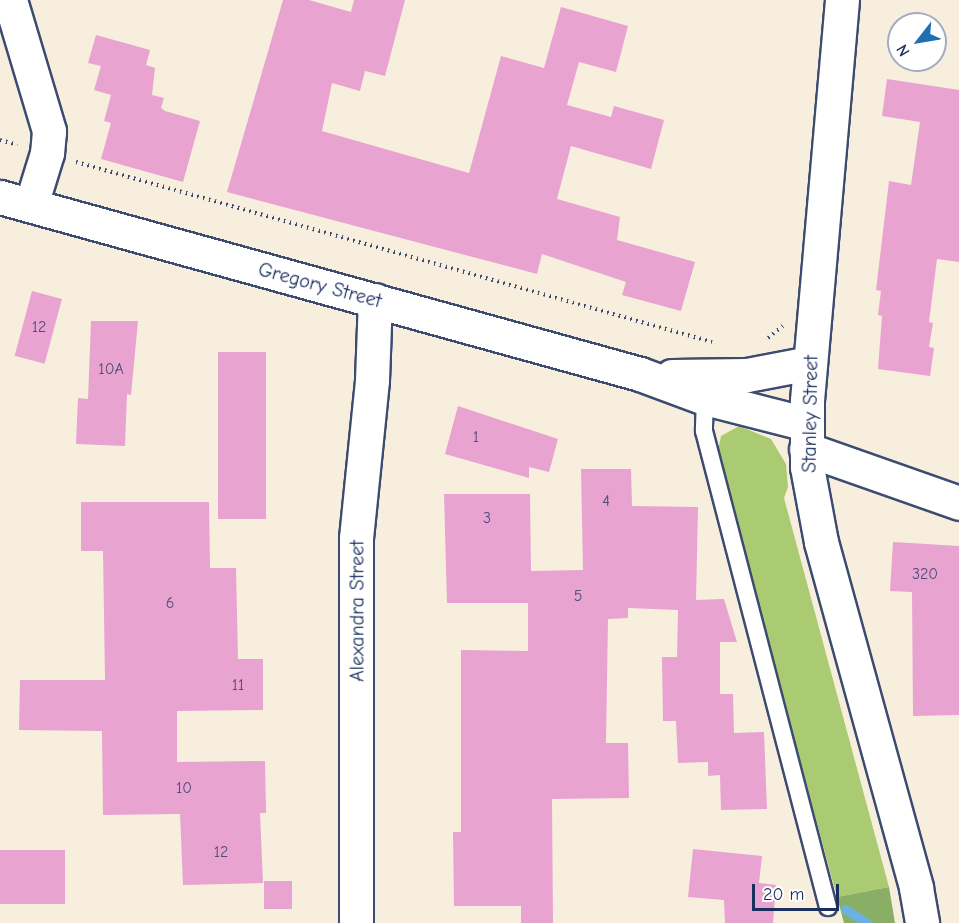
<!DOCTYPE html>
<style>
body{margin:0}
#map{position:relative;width:959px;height:923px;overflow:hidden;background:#f8eede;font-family:"Comic Neue",sans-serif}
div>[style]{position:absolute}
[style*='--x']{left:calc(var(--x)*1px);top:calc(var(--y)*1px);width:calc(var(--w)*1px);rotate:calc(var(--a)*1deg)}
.green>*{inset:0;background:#abcb73}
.forest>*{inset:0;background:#88af65}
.stream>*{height:9px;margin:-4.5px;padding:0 4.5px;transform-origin:4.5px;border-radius:4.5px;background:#6bb2e2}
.building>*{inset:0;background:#e8a3d1;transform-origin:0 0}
.path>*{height:4px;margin-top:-2px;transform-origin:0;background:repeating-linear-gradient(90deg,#3c4c71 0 1.5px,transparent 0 6px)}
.roads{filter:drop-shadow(2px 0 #3c4c71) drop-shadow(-2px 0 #3c4c71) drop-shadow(0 2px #3c4c71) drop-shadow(0 -2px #3c4c71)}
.service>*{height:16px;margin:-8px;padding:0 8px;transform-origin:8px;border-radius:8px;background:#fff}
.minor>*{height:33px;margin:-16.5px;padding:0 16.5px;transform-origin:16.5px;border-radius:16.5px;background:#fff}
.secondary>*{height:33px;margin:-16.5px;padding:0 16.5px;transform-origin:16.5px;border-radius:16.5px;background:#fff}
span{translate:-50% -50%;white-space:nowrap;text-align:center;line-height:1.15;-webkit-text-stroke:5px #fff;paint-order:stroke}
.number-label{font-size:16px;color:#4e4c7b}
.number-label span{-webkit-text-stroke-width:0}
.street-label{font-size:20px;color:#1b2f5e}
.north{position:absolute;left:887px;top:12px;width:60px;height:60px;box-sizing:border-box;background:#fff;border:2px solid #a4acbf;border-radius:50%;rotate:239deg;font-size:16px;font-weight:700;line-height:24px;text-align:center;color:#1b2f5e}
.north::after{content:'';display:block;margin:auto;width:21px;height:27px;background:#1f6fb2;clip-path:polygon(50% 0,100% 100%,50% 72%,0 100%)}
.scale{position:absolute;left:752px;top:884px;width:87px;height:27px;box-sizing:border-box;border:3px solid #1b2f5e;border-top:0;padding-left:8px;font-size:18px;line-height:21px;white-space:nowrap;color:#1b2f5e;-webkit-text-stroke:4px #fff;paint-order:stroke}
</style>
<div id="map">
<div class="green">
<i style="clip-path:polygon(739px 426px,771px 439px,786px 464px,788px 487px,784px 498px,889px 887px,837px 897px,717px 455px,721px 436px)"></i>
</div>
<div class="forest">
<i style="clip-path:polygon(889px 887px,895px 923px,844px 923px,837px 897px)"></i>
</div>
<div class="stream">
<i style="--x:845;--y:909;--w:26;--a:32"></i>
</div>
<div class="building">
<i style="clip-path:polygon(283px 0,309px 0,351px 12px,354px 0,405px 0,385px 76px,365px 71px,360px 91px,332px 83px,322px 131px,469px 173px,501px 56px,544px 68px,561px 7px,628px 26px,616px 72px,579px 62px,567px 105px,611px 117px,614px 106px,664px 120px,651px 169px,571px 146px,557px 199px,620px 217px,617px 240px,695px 262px,681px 311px,622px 295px,626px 282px,542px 254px,537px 274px,227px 192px)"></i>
<i style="clip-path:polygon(96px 35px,150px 50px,146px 65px,155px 68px,152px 95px,164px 98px,161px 108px,165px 111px,200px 121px,183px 182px,101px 159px,111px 123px,104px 121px,111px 95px,94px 90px,101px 66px,88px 63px)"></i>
<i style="clip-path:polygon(887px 79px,959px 90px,959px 262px,937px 259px,929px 322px,933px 323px,929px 347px,934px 348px,930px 376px,878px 369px,882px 316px,878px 315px,881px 291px,876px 290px,889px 181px,911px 185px,920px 122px,882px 116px)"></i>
<i style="left:32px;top:291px;width:31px;height:67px;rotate:15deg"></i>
<i style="clip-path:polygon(91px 321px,138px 321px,131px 395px,127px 394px,125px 446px,76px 444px,78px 398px,88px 399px)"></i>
<i style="left:218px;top:352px;width:48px;height:167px"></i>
<i style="clip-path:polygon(458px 406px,558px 439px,549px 472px,529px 467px,529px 478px,445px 454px)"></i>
<i style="clip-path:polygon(581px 469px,631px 469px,632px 506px,698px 507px,696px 600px,724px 599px,737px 642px,720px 642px,720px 694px,733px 694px,734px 733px,764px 732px,767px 809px,721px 810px,720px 775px,708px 776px,708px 762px,678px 763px,676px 721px,663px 721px,662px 657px,677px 657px,678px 610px,628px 608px,628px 618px,608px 619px,606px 743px,628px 743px,629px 798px,552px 799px,553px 923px,521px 923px,521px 906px,454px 906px,453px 832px,461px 832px,461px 650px,528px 651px,528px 603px,447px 603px,444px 494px,530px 494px,531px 571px,583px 570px)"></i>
<i style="clip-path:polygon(81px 502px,209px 502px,210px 568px,236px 568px,238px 659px,263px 659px,263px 710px,177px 711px,177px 762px,265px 761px,266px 813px,260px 813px,263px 883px,183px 885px,180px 814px,103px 815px,102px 731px,19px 730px,20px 680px,105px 680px,103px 551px,81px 551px)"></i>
<i style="clip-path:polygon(893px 542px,959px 546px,959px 715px,913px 716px,912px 592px,890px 591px)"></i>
<i style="clip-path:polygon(693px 849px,762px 856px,759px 883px,776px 885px,773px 923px,725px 923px,724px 900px,688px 897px)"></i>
<i style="left:0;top:850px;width:65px;height:54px"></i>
<i style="left:264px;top:881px;width:28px;height:28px"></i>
</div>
<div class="path">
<i style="--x:0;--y:140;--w:18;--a:16"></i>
<i style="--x:76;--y:162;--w:661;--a:15.8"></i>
<i style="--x:768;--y:338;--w:19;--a:-39"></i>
</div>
<div class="roads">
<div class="service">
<i style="--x:705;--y:398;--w:33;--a:92"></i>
<i style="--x:704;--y:431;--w:492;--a:75.4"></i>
</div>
<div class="minor">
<i style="--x:10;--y:0;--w:137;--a:73.4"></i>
<i style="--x:49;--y:131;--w:22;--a:95"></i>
<i style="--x:47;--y:153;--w:54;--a:107.1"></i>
<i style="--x:0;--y:197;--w:664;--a:15.46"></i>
<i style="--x:640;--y:374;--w:69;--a:20.3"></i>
<i style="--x:705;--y:398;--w:105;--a:14.3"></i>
<i style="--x:672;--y:376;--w:75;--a:-0.8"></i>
<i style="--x:747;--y:375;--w:64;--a:-10.8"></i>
<i style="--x:806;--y:449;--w:162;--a:19.4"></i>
<i style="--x:356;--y:923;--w:385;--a:-90"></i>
<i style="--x:356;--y:538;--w:159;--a:-84.2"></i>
<i style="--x:372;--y:380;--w:80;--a:-87.9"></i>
</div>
<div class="secondary">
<i style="--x:842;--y:0;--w:403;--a:95"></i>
<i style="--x:807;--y:401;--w:66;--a:90"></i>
<i style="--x:807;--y:467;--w:76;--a:79.4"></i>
<i style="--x:821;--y:542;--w:359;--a:74.6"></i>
<i style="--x:916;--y:888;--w:36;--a:80"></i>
</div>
</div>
<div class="number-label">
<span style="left:39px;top:327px">12</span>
<span style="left:111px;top:369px">10A</span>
<span style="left:476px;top:437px">1</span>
<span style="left:606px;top:501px">4</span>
<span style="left:487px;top:518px">3</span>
<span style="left:925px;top:574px">320</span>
<span style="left:578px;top:596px">5</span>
<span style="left:170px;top:603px">6</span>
<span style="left:238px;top:685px">11</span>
<span style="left:184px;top:788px">10</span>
<span style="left:221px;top:852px">12</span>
</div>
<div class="street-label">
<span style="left:320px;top:285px;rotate:15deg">Gregory Street</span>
<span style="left:810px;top:414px;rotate:-89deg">Stanley Street</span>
<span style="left:357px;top:611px;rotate:-90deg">Alexandra Street</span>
</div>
<div class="north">N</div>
<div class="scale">20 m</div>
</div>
